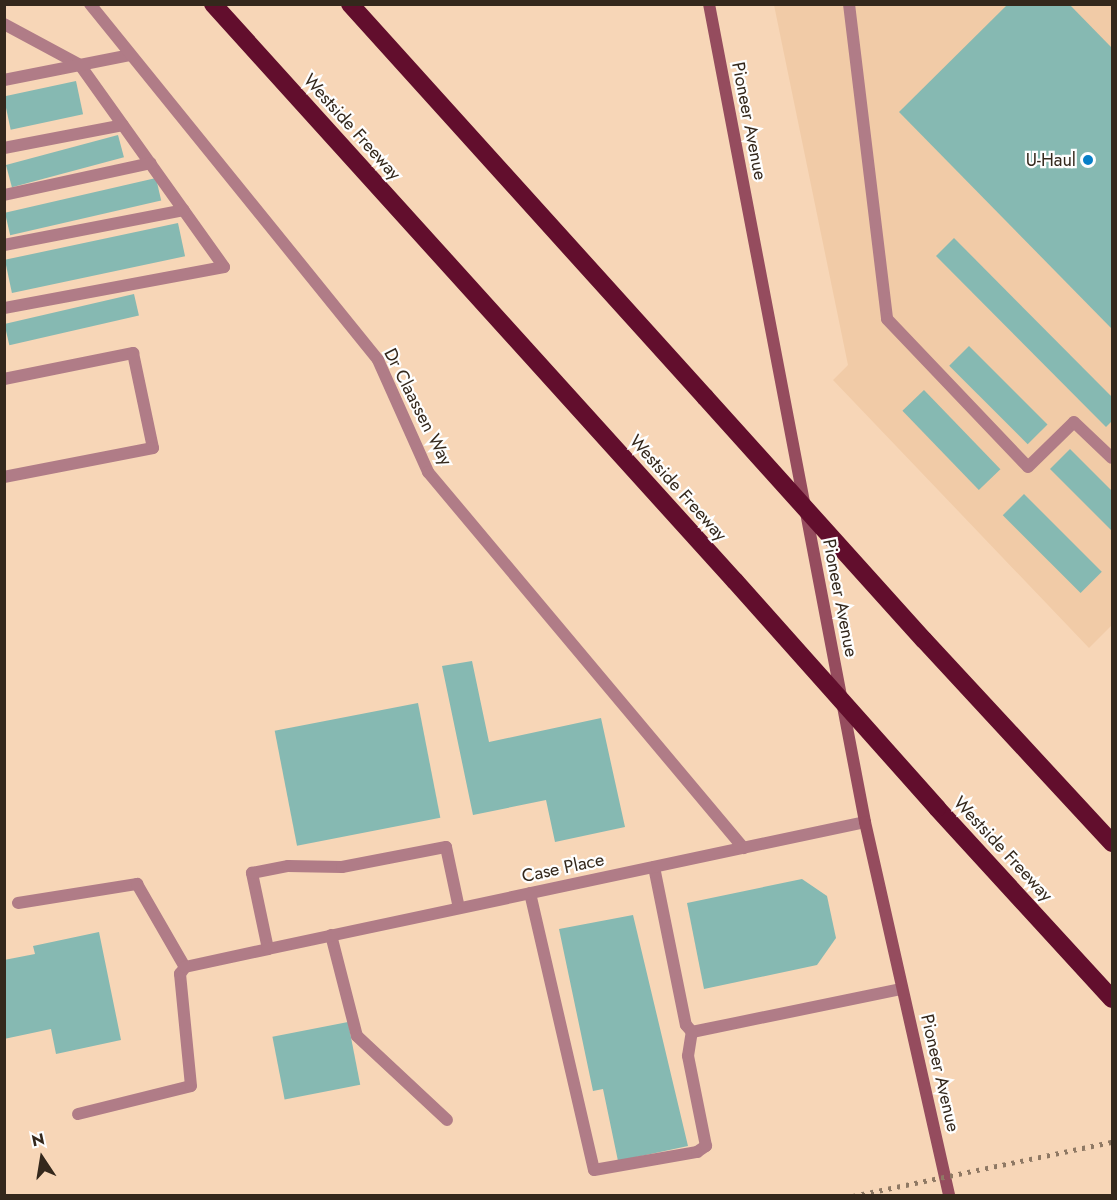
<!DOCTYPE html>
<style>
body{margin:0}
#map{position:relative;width:1117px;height:1200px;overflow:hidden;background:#f7d6b7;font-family:Jost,sans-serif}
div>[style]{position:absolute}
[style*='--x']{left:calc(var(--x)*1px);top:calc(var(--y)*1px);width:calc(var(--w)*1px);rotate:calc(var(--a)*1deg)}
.built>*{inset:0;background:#f1cba7}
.building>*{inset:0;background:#86b9b2;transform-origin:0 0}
.lane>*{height:12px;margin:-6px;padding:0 6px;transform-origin:6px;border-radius:6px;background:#b07c87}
.street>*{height:12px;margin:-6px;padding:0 6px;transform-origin:6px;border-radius:6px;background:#b07c87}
.secondary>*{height:12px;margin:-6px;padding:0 6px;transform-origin:6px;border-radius:6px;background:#954c5e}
.highway>*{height:18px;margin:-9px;padding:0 9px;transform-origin:9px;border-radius:9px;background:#620e2d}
.rail>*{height:4.5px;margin-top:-2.25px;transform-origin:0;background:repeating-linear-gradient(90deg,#8f7964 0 3px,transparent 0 9px)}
.highway-bridge>*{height:18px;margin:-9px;padding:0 9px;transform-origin:9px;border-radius:9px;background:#620e2d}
.dots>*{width:16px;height:16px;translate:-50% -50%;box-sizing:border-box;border:3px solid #fefefe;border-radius:50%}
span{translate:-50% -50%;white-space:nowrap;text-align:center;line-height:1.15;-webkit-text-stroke:4.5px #fefefe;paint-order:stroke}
.street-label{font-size:18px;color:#34281c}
.poi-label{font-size:18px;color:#34281c}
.right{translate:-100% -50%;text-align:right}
.frame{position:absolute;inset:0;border:6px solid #34281c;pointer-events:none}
.north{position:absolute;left:12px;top:1128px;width:60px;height:60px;-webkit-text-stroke:4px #fefefe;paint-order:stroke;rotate:348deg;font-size:16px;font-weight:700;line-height:24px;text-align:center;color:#34281c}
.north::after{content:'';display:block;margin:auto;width:21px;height:27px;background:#34281c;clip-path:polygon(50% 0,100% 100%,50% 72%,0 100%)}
</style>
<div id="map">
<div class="built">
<i style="clip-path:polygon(774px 5px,1112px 5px,1112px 625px,1089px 648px,833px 380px,848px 365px)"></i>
</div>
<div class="building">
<i style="clip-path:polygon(1008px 4px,1069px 4px,1112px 48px,1112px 329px,899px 112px)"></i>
<i style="left:76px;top:81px;width:34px;height:74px;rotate:78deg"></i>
<i style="left:118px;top:135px;width:23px;height:116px;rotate:75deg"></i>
<i style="left:156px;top:178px;width:23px;height:155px;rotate:77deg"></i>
<i style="left:178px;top:223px;width:34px;height:177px;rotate:78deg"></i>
<i style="clip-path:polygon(954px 238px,1112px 397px,1112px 421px,1106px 427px,936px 256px)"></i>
<i style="left:134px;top:294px;width:22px;height:133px;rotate:77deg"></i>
<i style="left:969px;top:346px;width:111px;height:28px;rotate:45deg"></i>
<i style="left:924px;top:390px;width:110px;height:30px;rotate:46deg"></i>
<i style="clip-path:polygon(1070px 449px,1112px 491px,1112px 531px,1050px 469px)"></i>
<i style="left:1024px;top:494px;width:110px;height:30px;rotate:45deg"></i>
<i style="clip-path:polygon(472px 661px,489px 742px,601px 718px,625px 827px,555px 842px,546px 800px,473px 815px,442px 666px)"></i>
<i style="left:418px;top:703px;width:117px;height:146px;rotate:79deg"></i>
<i style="clip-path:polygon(802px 879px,827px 896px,836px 938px,817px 965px,704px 989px,687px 903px)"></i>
<i style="clip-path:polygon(633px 915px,688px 1146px,618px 1161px,603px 1089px,593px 1091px,559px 929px)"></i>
<i style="clip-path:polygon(99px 932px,121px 1040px,56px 1054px,51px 1029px,4px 1039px,4px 960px,35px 954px,33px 946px)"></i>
<i style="left:348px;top:1022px;width:64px;height:77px;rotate:79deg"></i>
</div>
<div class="lane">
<i style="--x:849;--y:4;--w:317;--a:83.1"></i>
<i style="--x:887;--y:319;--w:204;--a:46.4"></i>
<i style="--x:1028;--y:467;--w:64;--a:-44.4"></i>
<i style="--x:1074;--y:422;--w:52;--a:43.5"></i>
<i style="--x:4;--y:24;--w:86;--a:28.3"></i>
<i style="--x:80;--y:65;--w:248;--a:54.5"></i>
<i style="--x:224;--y:267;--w:224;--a:169.4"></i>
<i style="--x:4;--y:80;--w:128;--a:-11.2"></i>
<i style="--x:4;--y:148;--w:121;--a:-10.9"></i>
<i style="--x:4;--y:195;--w:150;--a:-12.3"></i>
<i style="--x:4;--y:245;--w:183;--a:-11"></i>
<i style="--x:4;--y:379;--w:132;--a:-11.4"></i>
<i style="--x:133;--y:353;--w:97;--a:78.1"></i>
<i style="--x:153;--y:448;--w:152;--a:169"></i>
<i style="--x:654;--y:867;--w:161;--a:78.6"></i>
<i style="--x:686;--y:1025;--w:9;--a:49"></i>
<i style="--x:692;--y:1032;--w:214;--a:-11.6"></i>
<i style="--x:530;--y:893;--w:284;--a:77"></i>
<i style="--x:594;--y:1170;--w:105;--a:-9.9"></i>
<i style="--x:697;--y:1152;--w:11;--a:-34"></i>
<i style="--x:706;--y:1146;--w:92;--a:-101.3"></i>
<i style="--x:688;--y:1056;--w:24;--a:-81"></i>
<i style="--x:18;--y:903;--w:121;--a:-9.1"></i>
<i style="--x:137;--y:884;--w:96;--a:60"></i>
<i style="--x:331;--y:935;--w:104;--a:75.6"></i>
<i style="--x:357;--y:1036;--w:123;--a:43"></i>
<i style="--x:78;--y:1114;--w:116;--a:-13.9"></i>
<i style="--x:191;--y:1086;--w:113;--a:-95.6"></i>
<i style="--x:180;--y:974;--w:9;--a:-54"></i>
<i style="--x:185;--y:967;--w:85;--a:-12.2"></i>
<i style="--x:268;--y:949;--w:78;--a:-101.9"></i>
<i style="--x:252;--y:873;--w:37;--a:-11"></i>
<i style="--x:288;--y:866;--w:54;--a:1.1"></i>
<i style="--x:342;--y:867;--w:106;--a:-10.9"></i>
<i style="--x:446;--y:847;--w:62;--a:78"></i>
</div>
<div class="street">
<i style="--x:90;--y:4;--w:458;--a:51"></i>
<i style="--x:378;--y:360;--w:123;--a:65.9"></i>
<i style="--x:428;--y:472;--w:491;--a:50"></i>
<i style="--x:268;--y:949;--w:610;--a:-12.01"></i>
</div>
<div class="secondary">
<i style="--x:709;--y:4;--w:833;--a:79.2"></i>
<i style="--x:865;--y:822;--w:383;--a:77.3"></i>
</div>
<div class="highway">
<i style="--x:213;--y:4;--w:778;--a:47.87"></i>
<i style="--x:350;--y:4;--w:530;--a:47.91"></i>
<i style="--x:924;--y:640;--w:277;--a:47.2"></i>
<i style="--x:937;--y:808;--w:259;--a:47.5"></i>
</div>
<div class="rail">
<i style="--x:853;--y:1196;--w:265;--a:-11.8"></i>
</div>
<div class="highway-bridge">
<i style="--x:705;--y:397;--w:327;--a:48"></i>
<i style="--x:735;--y:581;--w:304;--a:48.3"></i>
</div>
<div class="dots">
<i style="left:1088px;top:160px;background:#077fc8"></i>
</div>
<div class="street-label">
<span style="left:749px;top:121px;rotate:79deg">Pioneer Avenue</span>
<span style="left:352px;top:127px;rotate:48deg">Westside Freeway</span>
<span style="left:418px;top:407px;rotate:63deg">Dr Claassen Way</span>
<span style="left:678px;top:488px;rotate:48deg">Westside Freeway</span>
<span style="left:840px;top:598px;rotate:79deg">Pioneer Avenue</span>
<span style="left:1003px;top:849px;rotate:47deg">Westside Freeway</span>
<span style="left:563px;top:868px;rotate:-12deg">Case Place</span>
<span style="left:940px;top:1073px;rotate:77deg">Pioneer Avenue</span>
</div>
<div class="poi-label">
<span class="right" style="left:1076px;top:160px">U-Haul</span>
</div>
<div class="frame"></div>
<div class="north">N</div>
</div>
